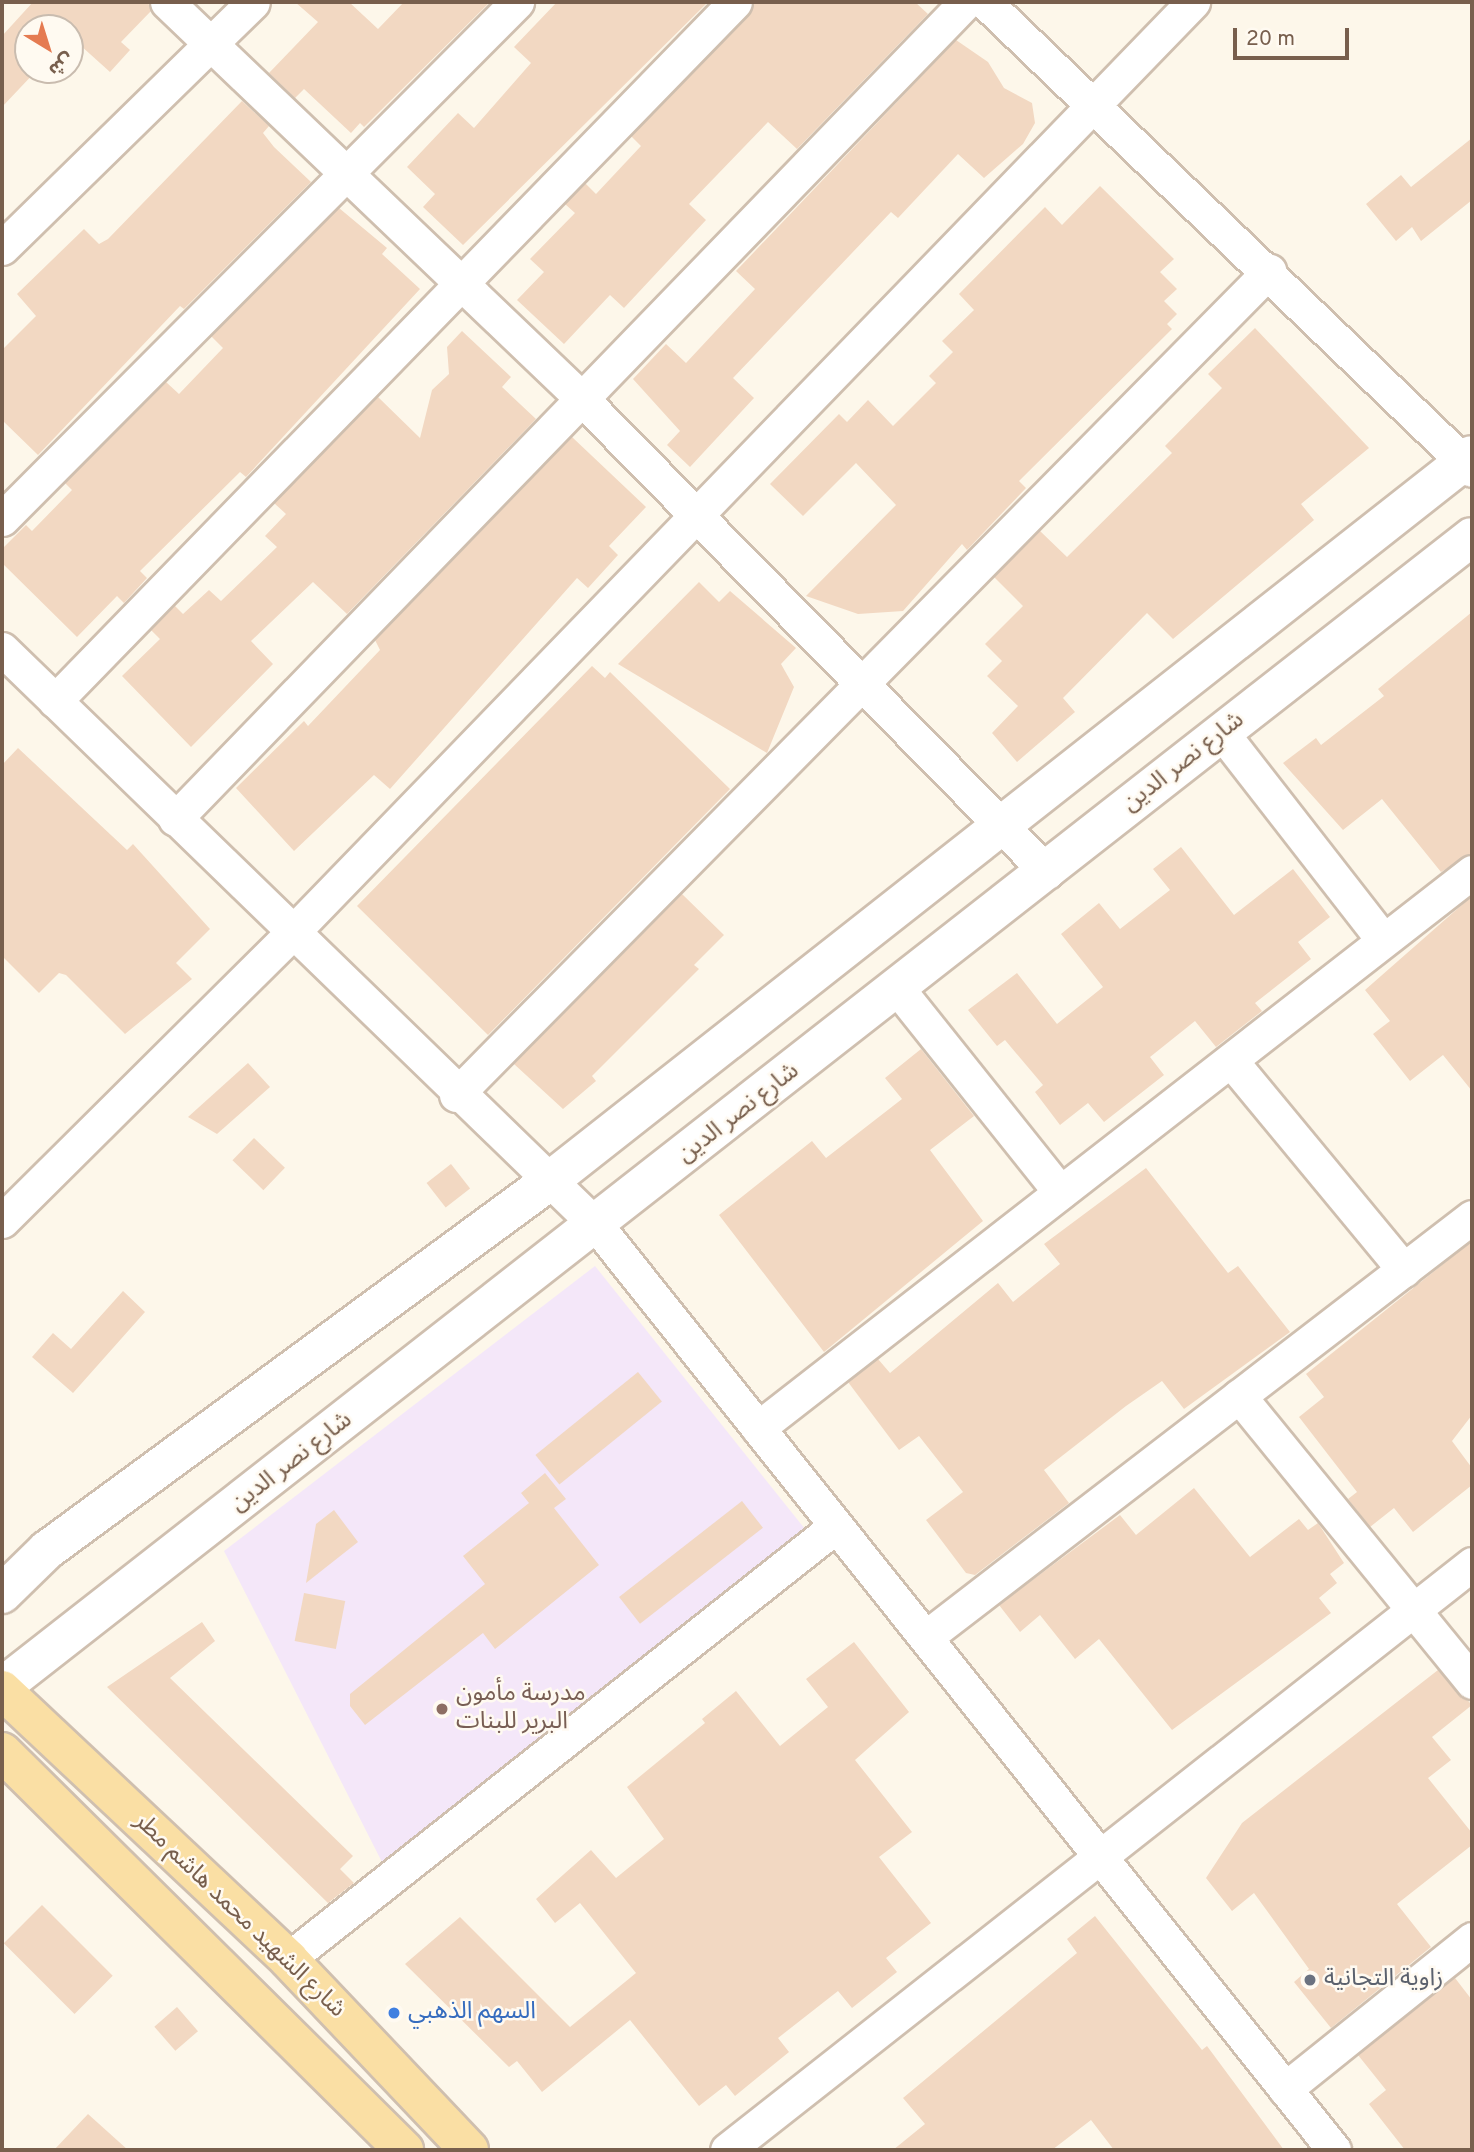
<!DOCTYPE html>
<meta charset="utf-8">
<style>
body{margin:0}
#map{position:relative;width:1474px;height:2152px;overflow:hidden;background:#fdf7ea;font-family:Overpass,"Noto Sans Arabic",sans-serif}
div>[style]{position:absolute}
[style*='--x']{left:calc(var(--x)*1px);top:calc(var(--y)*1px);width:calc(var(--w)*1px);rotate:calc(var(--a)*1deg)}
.education>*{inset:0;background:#f4e7f9}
.building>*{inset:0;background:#f2d8c2;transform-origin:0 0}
.roads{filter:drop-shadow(2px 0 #cfbfaf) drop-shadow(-2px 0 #cfbfaf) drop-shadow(0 2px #cfbfaf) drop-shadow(0 -2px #cfbfaf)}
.street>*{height:33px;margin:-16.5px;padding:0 16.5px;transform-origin:16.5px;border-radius:16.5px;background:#fff}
.secondary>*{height:38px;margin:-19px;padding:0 19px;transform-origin:19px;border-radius:19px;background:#fff}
.primary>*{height:38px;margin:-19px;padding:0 19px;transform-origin:19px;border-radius:19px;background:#fadfa4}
.dots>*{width:19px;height:19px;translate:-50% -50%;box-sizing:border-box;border:4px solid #fffaf1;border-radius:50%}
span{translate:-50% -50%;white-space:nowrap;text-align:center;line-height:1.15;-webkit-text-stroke:5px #fffaf1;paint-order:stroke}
.street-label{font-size:24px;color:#785f4d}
.education-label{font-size:24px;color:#785e54}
.left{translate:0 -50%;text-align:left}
.worship-label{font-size:24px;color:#5b616d}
.shop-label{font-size:24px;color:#366cbe}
.frame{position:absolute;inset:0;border:4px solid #785f4d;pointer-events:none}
.north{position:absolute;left:14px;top:14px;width:70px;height:70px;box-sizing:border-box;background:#fffaf1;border:2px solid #c9bcaf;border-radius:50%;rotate:142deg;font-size:19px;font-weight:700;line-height:28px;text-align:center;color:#785f4d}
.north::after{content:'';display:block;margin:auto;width:24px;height:32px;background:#e57b51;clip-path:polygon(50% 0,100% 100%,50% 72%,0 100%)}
.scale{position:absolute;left:1233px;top:28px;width:116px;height:32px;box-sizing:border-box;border:4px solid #785f4d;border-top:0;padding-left:9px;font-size:21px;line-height:24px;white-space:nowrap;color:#785f4d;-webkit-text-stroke:5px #fffaf1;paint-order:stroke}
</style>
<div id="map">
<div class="education">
<i style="clip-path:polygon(595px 1266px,805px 1529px,384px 1866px,224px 1551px)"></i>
</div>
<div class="building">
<i style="clip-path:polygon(33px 2px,148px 2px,151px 11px,121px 42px,130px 50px,110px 72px,70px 36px,70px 28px,28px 28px,28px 70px,37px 70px,2px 107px,2px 36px)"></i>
<i style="clip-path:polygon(295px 2px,349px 2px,378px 29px,404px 2px,490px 2px,364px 127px,360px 123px,351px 133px,304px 89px,295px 98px,269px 73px,318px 22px)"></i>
<i style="clip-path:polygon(557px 2px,708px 2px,463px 245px,423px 207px,435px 194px,407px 167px,458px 113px,474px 128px,531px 63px,514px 47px)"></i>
<i style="clip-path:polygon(754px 2px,915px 2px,928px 14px,797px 149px,768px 122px,689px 204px,706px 220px,624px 308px,610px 295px,564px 344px,517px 300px,544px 272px,530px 259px,575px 213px,565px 204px,585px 183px,596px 194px,641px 146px,631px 136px,749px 15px)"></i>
<i style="clip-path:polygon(956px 40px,988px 62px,1004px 88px,1032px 103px,1035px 123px,1023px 144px,984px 178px,958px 154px,898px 218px,891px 212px,733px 378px,754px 398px,690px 467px,667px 445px,680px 431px,633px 379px,666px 344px,686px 363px,755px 289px,736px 271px)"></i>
<i style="clip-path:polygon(242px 101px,269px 126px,263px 133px,274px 147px,311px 182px,184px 309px,180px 306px,38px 455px,2px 420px,2px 350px,36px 316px,17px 294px,84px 229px,99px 244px,108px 239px)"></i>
<i style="clip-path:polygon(1472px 138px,1472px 200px,1421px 241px,1412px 227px,1396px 241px,1366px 204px,1401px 175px,1411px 187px)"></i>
<i style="clip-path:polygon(1100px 186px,1174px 259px,1160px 272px,1177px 289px,1164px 301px,1177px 314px,1167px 324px,1172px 329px,1019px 481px,1026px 488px,967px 550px,962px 544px,903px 611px,858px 614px,806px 596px,896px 505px,856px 463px,803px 516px,770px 484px,839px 414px,847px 422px,868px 400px,893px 426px,936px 383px,929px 376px,953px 352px,942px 341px,974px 310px,959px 294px,1045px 207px,1062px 225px)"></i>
<i style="clip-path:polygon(339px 208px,387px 248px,382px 254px,420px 289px,246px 477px,240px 472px,140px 571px,147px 578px,124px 603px,117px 596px,77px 637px,2px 563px,2px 549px,26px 525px,32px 531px,72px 490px,65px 483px,166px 382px,179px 394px,223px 348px,211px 336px)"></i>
<i style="clip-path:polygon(1255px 328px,1369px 448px,1301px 504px,1314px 520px,1173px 639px,1147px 613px,1063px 698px,1075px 712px,1017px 762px,992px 733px,1018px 706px,987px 676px,1002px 661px,985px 644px,1023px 606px,994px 577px,1040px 531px,1067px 557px,1172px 453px,1165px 446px,1222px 388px,1208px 374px)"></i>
<i style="clip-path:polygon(462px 331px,511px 377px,502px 387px,536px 419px,347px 614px,313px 582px,251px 641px,273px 664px,191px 747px,122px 676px,160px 639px,151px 630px,175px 606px,183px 614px,209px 590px,221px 601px,277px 547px,265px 536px,286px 514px,274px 503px,378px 397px,420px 438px,432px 390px,449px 374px,447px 347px)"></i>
<i style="clip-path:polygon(572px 437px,646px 507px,609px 546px,618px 555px,588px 588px,577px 578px,390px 789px,374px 775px,294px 851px,236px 788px,304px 721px,308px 726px,380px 650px,375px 640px)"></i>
<i style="clip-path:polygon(699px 582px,719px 602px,730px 591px,796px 648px,781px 664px,794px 687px,767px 753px,618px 664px)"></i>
<i style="clip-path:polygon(1472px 612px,1472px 853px,1441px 872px,1382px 799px,1343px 830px,1283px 763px,1316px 738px,1321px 745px,1384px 696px,1378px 689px)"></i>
<i style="clip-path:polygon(592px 666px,605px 678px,610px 672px,730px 789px,488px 1035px,357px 906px)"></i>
<i style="clip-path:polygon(18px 748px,127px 850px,133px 844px,210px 929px,176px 963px,192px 979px,125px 1034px,66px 975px,59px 973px,39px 993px,2px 956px,2px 765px)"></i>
<i style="clip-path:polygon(1181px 847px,1234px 915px,1293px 869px,1330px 917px,1298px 942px,1311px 959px,1255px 1003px,1262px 1011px,1216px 1047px,1195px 1021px,1150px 1057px,1164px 1075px,1104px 1122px,1088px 1103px,1060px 1125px,1035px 1092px,1043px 1085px,1005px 1040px,997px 1046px,968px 1010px,1017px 973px,1057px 1024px,1103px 987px,1061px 934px,1099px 903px,1120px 929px,1170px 890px,1153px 869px)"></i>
<i style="clip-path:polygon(682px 894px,724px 935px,694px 965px,699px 969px,592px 1076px,596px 1081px,563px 1109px,514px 1064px)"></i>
<i style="clip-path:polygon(1472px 896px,1472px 1091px,1443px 1055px,1410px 1081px,1373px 1034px,1390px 1021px,1365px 990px)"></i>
<i style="clip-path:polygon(921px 1049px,974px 1116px,930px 1150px,983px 1221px,824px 1352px,719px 1215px,812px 1141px,826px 1158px,902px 1099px,885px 1078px)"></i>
<i style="clip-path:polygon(248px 1063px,270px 1087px,217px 1134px,188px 1117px)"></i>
<i style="left:254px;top:1138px;width:43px;height:31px;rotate:44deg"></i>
<i style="left:451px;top:1164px;width:31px;height:31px;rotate:52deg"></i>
<i style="clip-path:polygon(1146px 1168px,1228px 1273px,1238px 1266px,1290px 1332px,1184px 1409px,1162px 1381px,1126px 1406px,1044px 1470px,1069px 1503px,975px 1575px,966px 1573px,926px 1520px,963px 1492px,919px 1436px,899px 1450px,848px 1382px,878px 1359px,890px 1373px,998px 1283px,1013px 1302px,1060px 1264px,1044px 1244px)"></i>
<i style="clip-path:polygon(1472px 1241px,1472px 1415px,1452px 1441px,1472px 1468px,1472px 1485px,1413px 1532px,1394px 1508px,1370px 1527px,1348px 1499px,1357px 1492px,1299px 1417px,1324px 1397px,1306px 1374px)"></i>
<i style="clip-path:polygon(123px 1291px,145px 1312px,73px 1393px,32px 1357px,53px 1333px,71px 1349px)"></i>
<i style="left:638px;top:1372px;width:38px;height:132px;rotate:51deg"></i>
<i style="clip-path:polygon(545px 1473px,566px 1499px,554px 1508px,599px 1565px,495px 1649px,483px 1633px,365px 1725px,350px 1706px,350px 1694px,485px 1584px,463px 1556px,529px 1503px,521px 1493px)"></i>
<i style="clip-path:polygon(1194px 1488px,1250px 1557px,1299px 1519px,1308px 1530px,1318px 1523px,1344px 1563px,1330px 1574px,1337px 1583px,1319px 1598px,1331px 1613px,1172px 1730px,1099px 1639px,1075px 1659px,1040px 1615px,1020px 1632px,999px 1605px,1120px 1515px,1136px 1535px)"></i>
<i style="left:742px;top:1501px;width:34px;height:156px;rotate:52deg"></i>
<i style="clip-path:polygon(334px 1510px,358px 1542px,306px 1583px,316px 1524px)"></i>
<i style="left:304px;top:1593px;width:42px;height:49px;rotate:11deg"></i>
<i style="clip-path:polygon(202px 1622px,215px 1641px,170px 1678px,353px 1856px,340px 1869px,354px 1883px,328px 1903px,107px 1687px)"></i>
<i style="clip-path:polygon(854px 1642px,909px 1712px,855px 1760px,912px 1832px,879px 1857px,931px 1923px,886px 1958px,897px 1972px,852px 2008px,838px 1991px,778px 2038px,789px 2052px,735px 2096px,726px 2085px,699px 2106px,630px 2020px,542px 2092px,517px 2061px,509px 2067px,405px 1964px,460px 1917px,570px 2027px,636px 1973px,580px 1903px,555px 1923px,536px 1899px,591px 1850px,616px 1878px,664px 1839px,627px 1787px,705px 1723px,702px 1719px,736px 1691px,780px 1746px,828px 1707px,806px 1679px)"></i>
<i style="clip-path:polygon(1438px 1670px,1472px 1705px,1432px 1737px,1451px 1760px,1428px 1778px,1472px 1833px,1472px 1845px,1397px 1904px,1431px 1947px,1331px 2028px,1294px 1982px,1309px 1969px,1254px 1893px,1232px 1911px,1206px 1878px,1242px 1823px)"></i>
<i style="left:42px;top:1905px;width:100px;height:54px;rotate:45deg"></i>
<i style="clip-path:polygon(1095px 1916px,1202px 2050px,1207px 2046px,1284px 2150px,1114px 2150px,1091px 2120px,1052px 2150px,893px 2150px,925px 2124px,903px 2098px,1077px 1953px,1067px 1939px)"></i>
<i style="clip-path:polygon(1455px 1978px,1472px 2000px,1472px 2150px,1405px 2150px,1369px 2104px,1386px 2090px,1358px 2055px)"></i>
<i style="left:177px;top:2007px;width:32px;height:30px;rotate:49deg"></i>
<i style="clip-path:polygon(88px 2114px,128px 2150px,54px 2150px)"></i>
</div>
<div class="roads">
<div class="street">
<i style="--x:167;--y:2;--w:571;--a:43.72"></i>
<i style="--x:580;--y:397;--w:666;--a:45.49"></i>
<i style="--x:985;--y:2;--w:675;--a:43.86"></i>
<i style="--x:2;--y:248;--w:351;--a:-44.4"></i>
<i style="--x:2;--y:519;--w:730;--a:-45.11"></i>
<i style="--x:2;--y:649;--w:829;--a:44.12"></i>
<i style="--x:597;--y:1226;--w:1182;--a:51.42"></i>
<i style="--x:55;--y:701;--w:975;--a:-45.79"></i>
<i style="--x:1222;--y:733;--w:262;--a:52.1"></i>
<i style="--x:175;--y:819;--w:1137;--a:-45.93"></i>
<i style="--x:898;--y:989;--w:260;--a:51.4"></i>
<i style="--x:1232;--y:1062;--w:270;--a:50.4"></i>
<i style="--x:456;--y:1095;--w:1158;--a:-45.38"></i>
<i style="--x:2;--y:1221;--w:409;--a:-44.8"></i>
<i style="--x:292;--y:933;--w:1296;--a:-45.94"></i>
<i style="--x:1239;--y:1396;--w:369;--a:50.8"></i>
<i style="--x:758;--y:1428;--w:905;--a:-37.91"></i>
<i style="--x:926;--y:1637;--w:689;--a:-37.57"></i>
<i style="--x:288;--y:1959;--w:698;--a:-38.31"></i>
<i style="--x:1285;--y:2089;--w:240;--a:-38.7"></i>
<i style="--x:727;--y:2150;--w:948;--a:-38.19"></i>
</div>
<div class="secondary">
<i style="--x:2;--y:1594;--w:63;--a:-44.4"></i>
<i style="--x:47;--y:1550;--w:620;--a:-36.28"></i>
<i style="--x:547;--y:1183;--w:1177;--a:-38.2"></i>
<i style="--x:2;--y:1687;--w:1866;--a:-38.04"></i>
</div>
<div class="primary">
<i style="--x:2;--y:1690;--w:393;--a:43.2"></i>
<i style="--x:288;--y:1959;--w:263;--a:46.5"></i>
<i style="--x:2;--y:1752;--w:566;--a:44.71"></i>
</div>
</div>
<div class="dots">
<i style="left:442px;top:1709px;background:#8d6e63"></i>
<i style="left:1310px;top:1980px;background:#6b7280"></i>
<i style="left:394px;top:2013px;background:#3f7fe0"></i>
</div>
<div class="street-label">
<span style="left:1184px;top:763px;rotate:-38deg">شارع نصر الدين</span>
<span style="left:739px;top:1114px;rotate:-38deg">شارع نصر الدين</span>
<span style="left:292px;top:1463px;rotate:-38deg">شارع نصر الدين</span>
<span style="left:239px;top:1916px;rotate:44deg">شارع الشهيد محمد هاشم مطر</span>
</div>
<div class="education-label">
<span class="left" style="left:456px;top:1709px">مدرسة مأمون<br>البرير للبنات</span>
</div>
<div class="worship-label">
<span class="left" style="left:1324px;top:1980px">زاوية التجانية</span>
</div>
<div class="shop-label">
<span class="left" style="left:408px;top:2013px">السهم الذهبي</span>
</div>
<div class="frame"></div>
<div class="north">ش</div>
<div class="scale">20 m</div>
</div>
